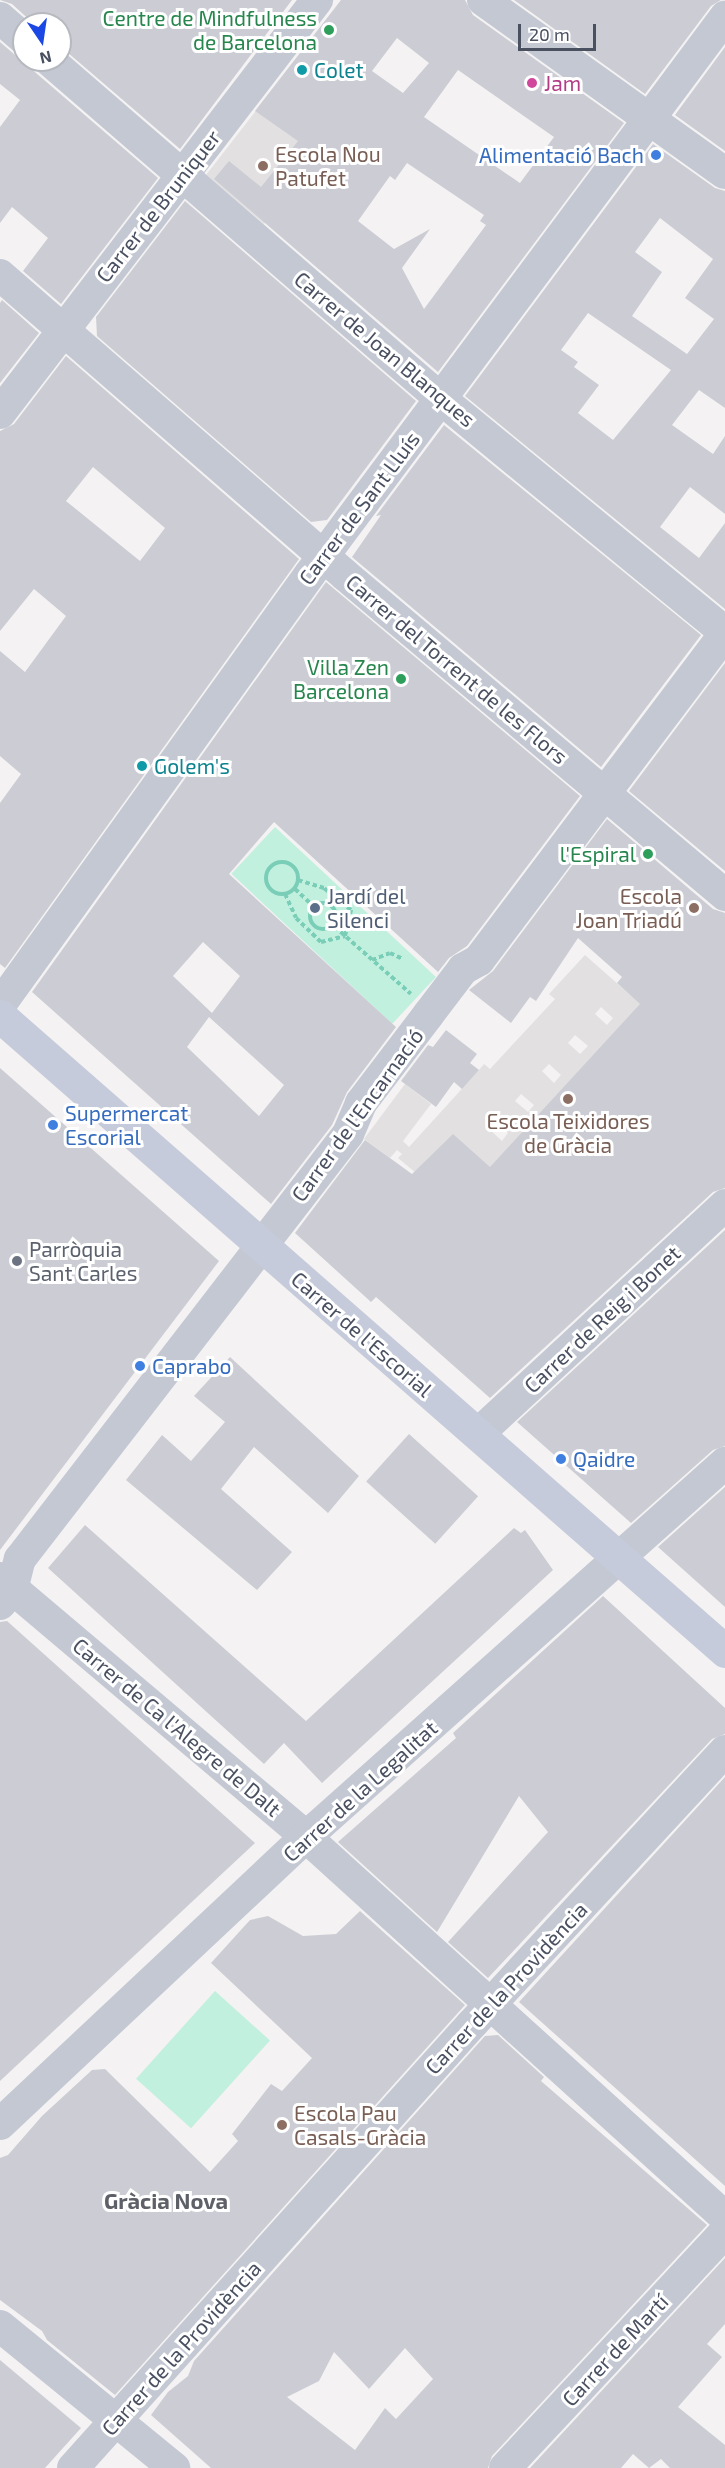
<!DOCTYPE html>
<meta charset="utf-8">
<style>
body{margin:0}
#map{position:relative;width:725px;height:2468px;overflow:hidden;background:#f4f2f2;font-family:"Exo 2",sans-serif}
div>[style]{position:absolute}
[style*='--x']{left:calc(var(--x)*1px);top:calc(var(--y)*1px);width:calc(var(--w)*1px);rotate:calc(var(--a)*1deg)}
.education>*{inset:0;background:#e2e0e1}
.green>*{inset:0;background:#c2f0de;transform-origin:0 0}
.building>*{inset:0;background:#cccdd4;transform-origin:0 0}
.path>*{height:4px;margin-top:-2px;transform-origin:0;background:repeating-linear-gradient(90deg,#7aceb7 0 4.5px,transparent 0 7.5px)}
.path>.ring{margin:-2px;padding:0;box-sizing:content-box;background:none;border:4px solid #7aceb7;border-radius:50%}
.street>*{height:32px;margin:-16px;padding:0 16px;transform-origin:16px;border-radius:16px;background:#c3c8d3}
.secondary>*{height:33px;margin:-16.5px;padding:0 16.5px;transform-origin:16.5px;border-radius:16.5px;background:#c5cbda}
.dots>*{width:16px;height:16px;translate:-50% -50%;box-sizing:border-box;border:3px solid #fff;border-radius:50%}
span{translate:-50% -50%;white-space:nowrap;text-align:center;line-height:1.15;-webkit-text-stroke:6px #fff;paint-order:stroke}
.leisure-label{font-size:21px;color:#27864d}
.right{translate:-100% -50%;text-align:right}
.culture-label{font-size:21px;color:#0d838f}
.left{translate:0 -50%;text-align:left}
.hotel-label{font-size:21px;color:#b23c85}
.education-label{font-size:21px;color:#785e54}
.shop-label{font-size:21px;color:#366cbe}
.street-label{font-size:21px;color:#495060}
.service-label{font-size:21px;color:#4e5e75}
.worship-label{font-size:21px;color:#5b616d}
.neighbourhood-label{font-size:22px;color:#5e6067;font-weight:700}
.north{position:absolute;left:12px;top:12px;width:60px;height:60px;box-sizing:border-box;background:#fff;border:2px solid #b6b9bf;border-radius:50%;rotate:167deg;font-size:16px;font-weight:700;line-height:24px;text-align:center;color:#495060}
.north::after{content:'';display:block;margin:auto;width:21px;height:27px;background:#1b48e5;clip-path:polygon(50% 0,100% 100%,50% 72%,0 100%)}
.scale{position:absolute;left:518px;top:24px;width:78px;height:27px;box-sizing:border-box;border:3px solid #495060;border-top:0;padding-left:8px;font-size:18px;line-height:21px;white-space:nowrap;color:#495060;-webkit-text-stroke:4px #fff;paint-order:stroke}
</style>
<div id="map">
<div class="education">
<i style="clip-path:polygon(269px 94px,321px 157px,264px 224px,206px 175px)"></i>
<i style="clip-path:polygon(evenodd,585px 955px,671px 1031px,540px 1198px,416px 1173px,398px 1158px,402px 1154px,397px 1150px,390px 1158px,364px 1139px,405px 1084px,431px 1104px,403px 1141px,409px 1147px,479px 1070px,484px 1064px,490px 1069px,555px 999px,549px 994px,585px 955px,601px 1007px,613px 1018px,607px 1025px,595px 1014px,601px 1007px,585px 955px,575px 1035px,588px 1046px,580px 1054px,568px 1043px,575px 1035px,585px 955px,549px 1064px,561px 1075px,554px 1083px,542px 1071px,549px 1064px,585px 955px,521px 1094px,534px 1105px,528px 1112px,515px 1101px,521px 1094px,585px 955px,496px 1122px,508px 1133px,502px 1141px,489px 1129px,496px 1122px)"></i>
</div>
<div class="green">
<i style="left:275px;top:827px;width:220px;height:64px;rotate:43deg"></i>
<i style="left:215px;top:1991px;width:74px;height:118px;rotate:42deg"></i>
</div>
<div class="building">
<i style="clip-path:polygon(0 0,292px 0,180px 149px,60px 46px,60px 24px,34px 24px,12px 4px)"></i>
<i style="clip-path:polygon(evenodd,341px 0,465px 0,473px 15px,624px 123px,438px 372px,214px 179px,229px 161px,261px 187px,298px 141px,255px 111px,341px 0,397px 38px,429px 63px,403px 93px,372px 71px,397px 38px,341px 0,458px 70px,554px 137px,520px 183px,424px 117px,458px 70px,341px 0,407px 163px,484px 215px,480px 221px,486px 225px,424px 309px,402px 268px,430px 229px,394px 249px,358px 221px,390px 176px,395px 180px,407px 163px)"></i>
<i style="clip-path:polygon(514px 0,721px 0,711px 6px,645px 94px)"></i>
<i style="clip-path:polygon(0 42px,158px 178px,61px 304px,23px 271px,48px 238px,12px 207px,0 223px,0 127px,20px 100px,0 84px)"></i>
<i style="clip-path:polygon(725px 47px,725px 151px,675px 115px)"></i>
<i style="clip-path:polygon(evenodd,653px 144px,715px 188px,725px 191px,725px 408px,699px 390px,672px 425px,713px 454px,725px 436px,725px 514px,690px 487px,660px 527px,699px 558px,725px 523px,725px 609px,465px 396px,653px 144px,660px 218px,713px 259px,685px 298px,714px 319px,687px 354px,632px 316px,662px 272px,635px 252px,660px 218px,653px 144px,588px 313px,671px 370px,613px 440px,578px 413px,599px 385px,574px 367px,578px 362px,561px 350px,588px 313px)"></i>
<i style="clip-path:polygon(185px 201px,416px 401px,327px 520px,311px 522px,97px 336px,96px 317px)"></i>
<i style="clip-path:polygon(2px 300px,39px 333px,0 383px,0 303px)"></i>
<i style="clip-path:polygon(evenodd,66px 356px,299px 559px,5px 968px,0 964px,0 803px,21px 774px,0 756px,0 651px,25px 672px,66px 616px,34px 589px,0 631px,0 431px,14px 424px,66px 356px,93px 467px,165px 528px,140px 561px,66px 501px,93px 467px)"></i>
<i style="clip-path:polygon(444px 425px,701px 635px,601px 767px,352px 557px,381px 515px,376px 516px)"></i>
<i style="clip-path:polygon(evenodd,326px 582px,580px 796px,467px 946px,449px 958px,438px 972px,274px 822px,229px 874px,396px 1027px,347px 1092px,332px 1125px,271px 1204px,32px 992px,326px 582px,203px 942px,240px 976px,212px 1013px,173px 976px,203px 942px,326px 582px,209px 1017px,284px 1085px,259px 1116px,187px 1047px,209px 1017px)"></i>
<i style="clip-path:polygon(725px 663px,725px 871px,629px 791px)"></i>
<i style="clip-path:polygon(607px 819px,713px 909px,725px 913px,725px 1188px,713px 1192px,490px 1398px,376px 1297px,371px 1302px,295px 1233px,365px 1140px,412px 1174px,453px 1134px,490px 1167px,640px 1004px,617px 983px,622px 977px,578px 938px,536px 1001px,530px 997px,511px 1023px,469px 990px,493px 971px)"></i>
<i style="clip-path:polygon(446px 1030px,477px 1054px,470px 1063px,479px 1070px,462px 1089px,454px 1082px,436px 1107px,401px 1081px,428px 1045px,433px 1047px)"></i>
<i style="clip-path:polygon(0 1068px,219px 1261px,0 1550px)"></i>
<i style="clip-path:polygon(725px 1230px,725px 1446px,713px 1450px,631px 1523px,517px 1422px)"></i>
<i style="clip-path:polygon(230px 1357px,359px 1476px,328px 1513px,254px 1447px,221px 1489px,292px 1552px,257px 1590px,126px 1480px,162px 1435px,191px 1461px,225px 1422px,194px 1396px)"></i>
<i style="left:409px;top:1434px;width:93px;height:64px;rotate:42deg"></i>
<i style="clip-path:polygon(725px 1487px,725px 1607px,658px 1547px)"></i>
<i style="clip-path:polygon(85px 1525px,306px 1721px,514px 1528px,521px 1533px,525px 1530px,553px 1570px,322px 1783px,284px 1743px,264px 1764px,48px 1568px)"></i>
<i style="clip-path:polygon(603px 1596px,725px 1708px,725px 1734px,712px 1739px,488px 1978px,448px 1942px,548px 1832px,519px 1796px,437px 1932px,338px 1842px,456px 1738px,453px 1733px)"></i>
<i style="clip-path:polygon(7px 1621px,255px 1843px,0 2081px,0 1622px)"></i>
<i style="clip-path:polygon(725px 1777px,725px 2186px,519px 2002px)"></i>
<i style="clip-path:polygon(360px 1911px,465px 2005px,115px 2395px,47px 2340px,42px 2331px,0 2300px,0 2158px,8px 2155px,42px 2116px,92px 2070px,105px 2069px,210px 2172px,238px 2141px,232px 2134px,271px 2084px,282px 2091px,312px 2058px,211px 1963px,250px 1920px,268px 1916px,303px 1936px,336px 1934px)"></i>
<i style="clip-path:polygon(evenodd,498px 2035px,544px 2077px,541px 2081px,707px 2225px,492px 2456px,488px 2468px,211px 2468px,151px 2415px,168px 2392px,188px 2376px,194px 2361px,485px 2036px,498px 2035px,405px 2348px,433px 2379px,396px 2419px,385px 2408px,355px 2450px,287px 2397px,319px 2381px,334px 2352px,369px 2389px,405px 2348px)"></i>
<i style="clip-path:polygon(725px 2258px,725px 2324px,707px 2344px,722px 2357px,678px 2407px,725px 2445px,725px 2468px,670px 2468px,661px 2459px,649px 2468px,633px 2454px,621px 2468px,530px 2468px)"></i>
<i style="clip-path:polygon(0 2360px,81px 2428px,45px 2468px,0 2468px)"></i>
</div>
<div class="path">
<i class="ring" style="left:266px;top:862px;width:28px;height:28px"></i>
<i style="--x:295;--y:889;--w:26;--a:43"></i>
<i style="--x:285;--y:894;--w:26;--a:65"></i>
<i style="--x:296;--y:918;--w:35;--a:44"></i>
<i style="--x:321;--y:942;--w:25;--a:-14"></i>
<i style="--x:345;--y:936;--w:27;--a:-77"></i>
<i style="--x:351;--y:910;--w:35;--a:-141"></i>
<i style="--x:324;--y:888;--w:27;--a:-163"></i>
<i class="ring" style="left:310px;top:903px;width:22px;height:22px"></i>
<i style="--x:335;--y:927;--w:101;--a:41.4"></i>
<i style="--x:372;--y:960;--w:19;--a:-21"></i>
<i style="--x:390;--y:953;--w:14;--a:25"></i>
</div>
<div class="street">
<i style="--x:483;--y:0;--w:297;--a:35.6"></i>
<i style="--x:0;--y:18;--w:32;--a:41"></i>
<i style="--x:49;--y:60;--w:518;--a:40.85"></i>
<i style="--x:441;--y:399;--w:367;--a:39.4"></i>
<i style="--x:0;--y:275;--w:457;--a:41"></i>
<i style="--x:345;--y:575;--w:497;--a:40.1"></i>
<i style="--x:0;--y:413;--w:521;--a:-52.49"></i>
<i style="--x:0;--y:1005;--w:531;--a:-54.27"></i>
<i style="--x:310;--y:574;--w:695;--a:-53.31"></i>
<i style="--x:478;--y:1434;--w:337;--a:-42.8"></i>
<i style="--x:0;--y:1578;--w:401;--a:40.2"></i>
<i style="--x:306;--y:1837;--w:566;--a:42.21"></i>
<i style="--x:0;--y:1604;--w:18;--a:-49"></i>
<i style="--x:12;--y:1590;--w:32;--a:-76"></i>
<i style="--x:20;--y:1559;--w:537;--a:-52.34"></i>
<i style="--x:348;--y:1134;--w:34;--a:-67"></i>
<i style="--x:361;--y:1103;--w:111;--a:-52.7"></i>
<i style="--x:428;--y:1015;--w:58;--a:-52.7"></i>
<i style="--x:463;--y:969;--w:18;--a:-29"></i>
<i style="--x:479;--y:960;--w:409;--a:-53"></i>
<i style="--x:0;--y:2124;--w:420;--a:-43.2"></i>
<i style="--x:306;--y:1837;--w:562;--a:-41.75"></i>
<i style="--x:0;--y:2326;--w:225;--a:39.2"></i>
<i style="--x:73;--y:2468;--w:597;--a:-48.06"></i>
<i style="--x:472;--y:2024;--w:372;--a:-47.2"></i>
<i style="--x:505;--y:2468;--w:323;--a:-47"></i>
</div>
<div class="secondary">
<i style="--x:0;--y:1016;--w:964;--a:41.21"></i>
</div>
<div class="dots">
<i style="left:329px;top:30px;background:#2e9e5b"></i>
<i style="left:302px;top:70px;background:#0f9aa8"></i>
<i style="left:532px;top:83px;background:#d1479c"></i>
<i style="left:656px;top:155px;background:#3f7fe0"></i>
<i style="left:263px;top:166px;background:#8d6e63"></i>
<i style="left:401px;top:679px;background:#2e9e5b"></i>
<i style="left:142px;top:766px;background:#0f9aa8"></i>
<i style="left:648px;top:854px;background:#2e9e5b"></i>
<i style="left:315px;top:908px;background:#5c6f8a"></i>
<i style="left:694px;top:908px;background:#8d6e63"></i>
<i style="left:568px;top:1099px;background:#8d6e63"></i>
<i style="left:53px;top:1125px;background:#3f7fe0"></i>
<i style="left:17px;top:1261px;background:#6b7280"></i>
<i style="left:140px;top:1366px;background:#3f7fe0"></i>
<i style="left:561px;top:1459px;background:#3f7fe0"></i>
<i style="left:282px;top:2125px;background:#8d6e63"></i>
</div>
<div class="leisure-label">
<span class="right" style="left:317px;top:30px">Centre de Mindfulness<br>de Barcelona</span>
<span class="right" style="left:389px;top:679px">Villa Zen<br>Barcelona</span>
<span class="right" style="left:636px;top:854px">l'Espiral</span>
</div>
<div class="culture-label">
<span class="left" style="left:314px;top:70px">Colet</span>
<span class="left" style="left:154px;top:766px">Golem's</span>
</div>
<div class="hotel-label">
<span class="left" style="left:544px;top:83px">Jam</span>
</div>
<div class="education-label">
<span class="left" style="left:275px;top:166px">Escola Nou<br>Patufet</span>
<span class="right" style="left:682px;top:908px">Escola<br>Joan Triadú</span>
<span style="left:568px;top:1133px">Escola Teixidores<br>de Gràcia</span>
<span class="left" style="left:294px;top:2125px">Escola Pau<br>Casals-Gràcia</span>
</div>
<div class="shop-label">
<span class="right" style="left:644px;top:155px">Alimentació Bach</span>
<span class="left" style="left:65px;top:1125px">Supermercat<br>Escorial</span>
<span class="left" style="left:152px;top:1366px">Caprabo</span>
<span class="left" style="left:573px;top:1459px">Qaidre</span>
</div>
<div class="street-label">
<span style="left:158px;top:206px;rotate:-52deg">Carrer de Bruniquer</span>
<span style="left:385px;top:349px;rotate:40deg">Carrer de Joan Blanques</span>
<span style="left:359px;top:508px;rotate:-53deg">Carrer de Sant Lluís</span>
<span style="left:457px;top:669px;rotate:40deg">Carrer del Torrent de les Flors</span>
<span style="left:357px;top:1115px;rotate:-54deg">Carrer de l'Encarnació</span>
<span style="left:602px;top:1319px;rotate:-43deg">Carrer de Reig i Bonet</span>
<span style="left:362px;top:1334px;rotate:41deg">Carrer de l'Escorial</span>
<span style="left:177px;top:1727px;rotate:40deg">Carrer de Ca l'Alegre de Dalt</span>
<span style="left:360px;top:1791px;rotate:-42deg">Carrer de la Legalitat</span>
<span style="left:506px;top:1988px;rotate:-47deg">Carrer de la Providència</span>
<span style="left:181px;top:2348px;rotate:-48deg">Carrer de la Providència</span>
<span style="left:615px;top:2350px;rotate:-47deg">Carrer de Martí</span>
</div>
<div class="service-label">
<span class="left" style="left:327px;top:908px">Jardí del<br>Silenci</span>
</div>
<div class="worship-label">
<span class="left" style="left:29px;top:1261px">Parròquia<br>Sant Carles</span>
</div>
<div class="neighbourhood-label">
<span style="left:166px;top:2201px">Gràcia Nova</span>
</div>
<div class="north">N</div>
<div class="scale">20 m</div>
</div>
